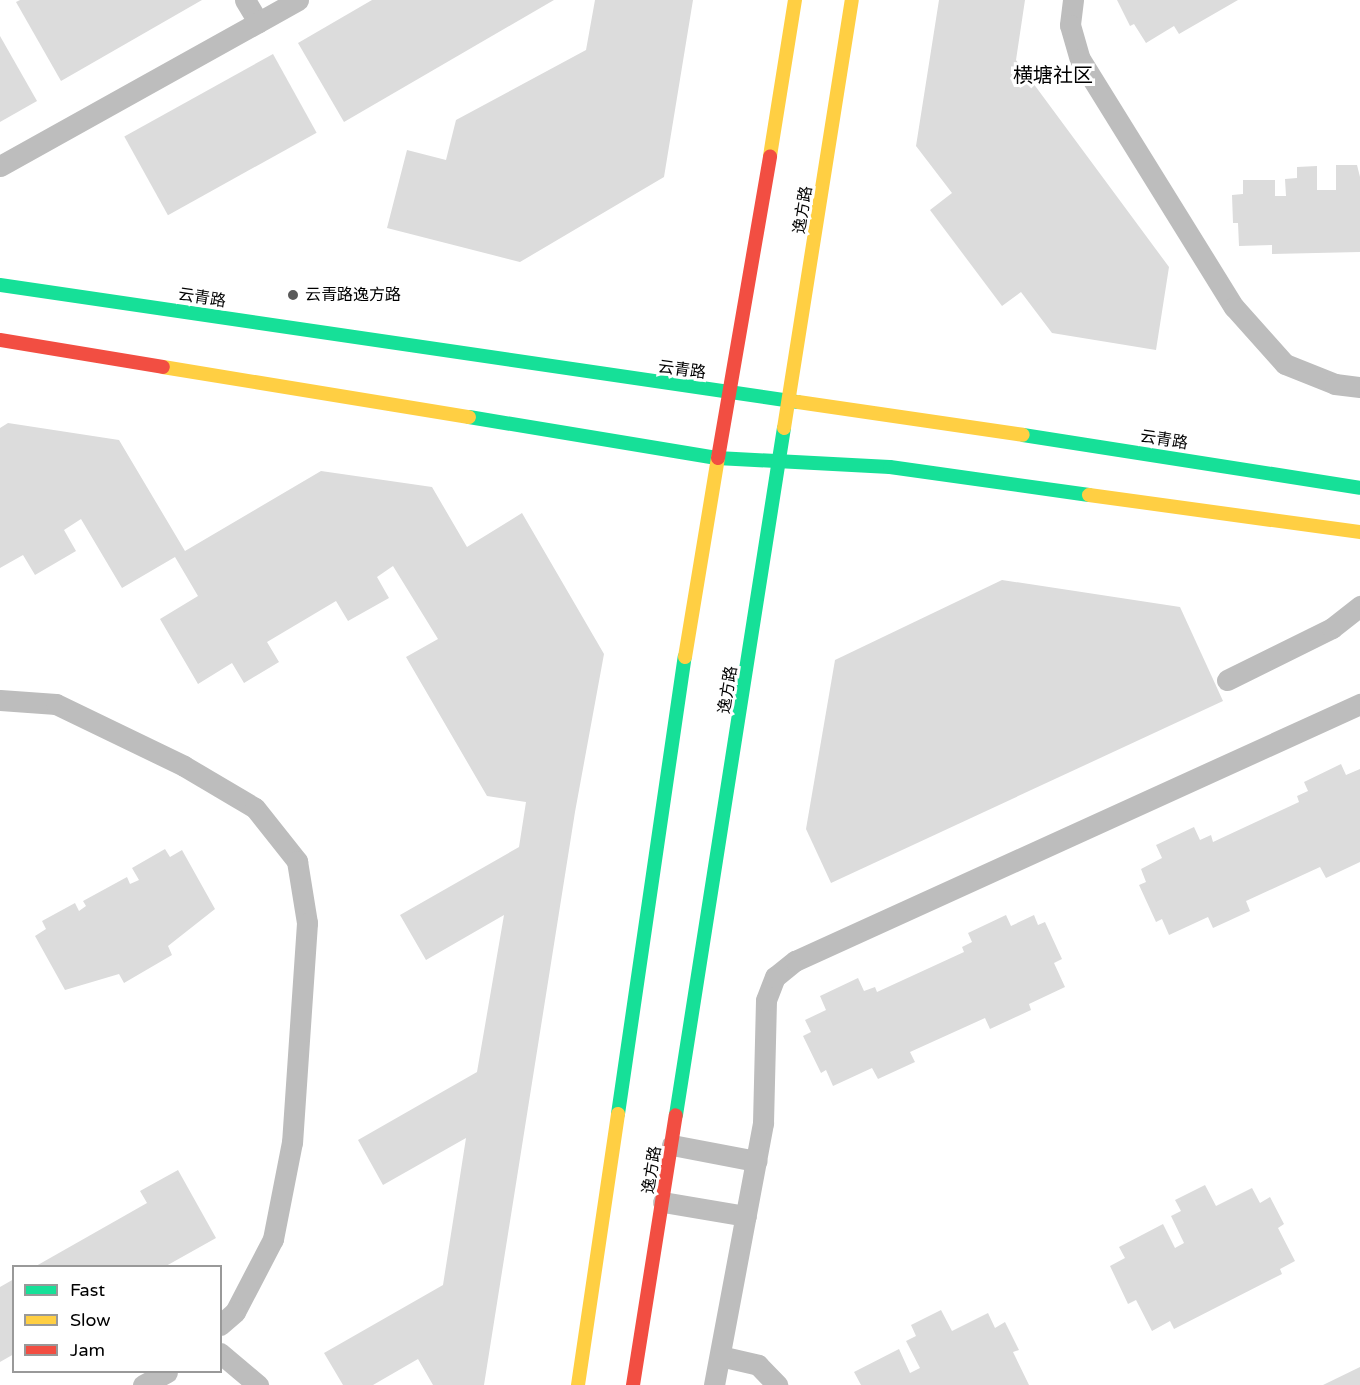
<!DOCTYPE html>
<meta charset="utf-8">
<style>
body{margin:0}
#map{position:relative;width:1360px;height:1385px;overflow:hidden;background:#fff;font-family:"Varela Round","Noto Sans SC",sans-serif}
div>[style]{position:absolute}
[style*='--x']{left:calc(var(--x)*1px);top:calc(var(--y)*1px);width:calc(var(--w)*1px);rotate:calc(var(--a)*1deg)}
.building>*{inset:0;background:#dcdcdc;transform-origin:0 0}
.lane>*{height:21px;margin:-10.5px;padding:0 10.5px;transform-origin:10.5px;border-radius:10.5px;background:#bdbdbd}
.fast>*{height:14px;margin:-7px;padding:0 7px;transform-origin:7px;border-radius:7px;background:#16e098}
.slow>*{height:14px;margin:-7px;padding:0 7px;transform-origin:7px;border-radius:7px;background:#ffcf43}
.jam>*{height:14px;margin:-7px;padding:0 7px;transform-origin:7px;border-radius:7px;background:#f24e42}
.dots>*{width:16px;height:16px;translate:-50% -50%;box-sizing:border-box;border:3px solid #fff;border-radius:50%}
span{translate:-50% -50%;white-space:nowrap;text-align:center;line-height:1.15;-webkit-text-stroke:6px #fff;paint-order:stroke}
.street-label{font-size:16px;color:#000}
.poi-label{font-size:16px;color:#000}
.left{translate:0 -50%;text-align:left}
.quarter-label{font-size:20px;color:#000}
.legend{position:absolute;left:12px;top:1265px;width:210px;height:108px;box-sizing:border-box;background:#fff;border:2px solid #999;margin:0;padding:8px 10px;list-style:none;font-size:18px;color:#000}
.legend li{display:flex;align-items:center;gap:12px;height:30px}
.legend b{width:30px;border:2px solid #999}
</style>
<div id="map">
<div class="building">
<i style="clip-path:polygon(20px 0,202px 0,61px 81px,16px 2px)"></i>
<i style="clip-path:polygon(372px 0,554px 0,344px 122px,298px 43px)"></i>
<i style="clip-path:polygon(595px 0,693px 0,664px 177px,520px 262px,387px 228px,407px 150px,446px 160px,456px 120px,586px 50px)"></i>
<i style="clip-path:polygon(939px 0,1025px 0,1016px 60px,1169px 267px,1156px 350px,1052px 333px,1021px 292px,1002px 306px,930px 210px,952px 193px,916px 146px)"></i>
<i style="clip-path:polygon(1117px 0,1238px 0,1179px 34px,1174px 26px,1146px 43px,1134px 24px,1130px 26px)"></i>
<i style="clip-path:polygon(0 36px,37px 101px,0 122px)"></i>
<i style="left:273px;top:54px;width:90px;height:170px;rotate:61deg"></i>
<i style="clip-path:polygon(1336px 165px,1357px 165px,1360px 177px,1360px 252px,1272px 254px,1272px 245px,1239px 246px,1238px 223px,1233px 223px,1232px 195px,1243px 194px,1243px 180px,1275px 180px,1275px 196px,1286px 196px,1285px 179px,1297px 178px,1297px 167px,1317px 166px,1317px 190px,1336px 190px)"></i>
<i style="clip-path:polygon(8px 423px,119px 440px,185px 551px,321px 471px,432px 487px,467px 547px,522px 513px,604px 654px,575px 812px,484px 1385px,433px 1385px,418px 1359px,373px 1385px,343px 1385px,324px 1353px,443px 1285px,466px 1138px,383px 1185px,358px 1140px,477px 1072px,504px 915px,426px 960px,400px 915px,519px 847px,526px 802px,487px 796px,406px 657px,438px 639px,393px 566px,377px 577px,389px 598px,348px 621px,336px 601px,267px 642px,279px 662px,244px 683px,232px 663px,198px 684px,160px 619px,198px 596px,175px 557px,122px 588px,81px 519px,64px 530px,76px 551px,35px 575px,23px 555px,0 568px,0 428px)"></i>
<i style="clip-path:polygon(1002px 580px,1180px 607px,1223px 701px,831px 883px,806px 829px,835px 660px)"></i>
<i style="clip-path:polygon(1341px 764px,1346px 775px,1360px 769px,1360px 862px,1326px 878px,1320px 867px,1246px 901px,1250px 911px,1213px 928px,1208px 917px,1169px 935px,1162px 919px,1156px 922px,1139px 885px,1146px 882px,1141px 869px,1162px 858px,1156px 845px,1194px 827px,1200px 840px,1211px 835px,1213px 842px,1299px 802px,1297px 796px,1308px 791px,1304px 782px)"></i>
<i style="clip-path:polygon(165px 849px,170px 857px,182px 850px,215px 909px,168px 946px,172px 955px,124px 983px,119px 974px,65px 990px,35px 936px,46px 929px,42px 921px,75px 903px,79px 911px,86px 906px,83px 901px,127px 877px,130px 884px,139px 880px,132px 868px)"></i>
<i style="clip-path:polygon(1006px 915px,1011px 926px,1034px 915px,1038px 925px,1045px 922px,1062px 959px,1054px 963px,1065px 987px,1029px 1004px,1031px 1010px,990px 1029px,985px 1018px,910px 1052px,915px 1062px,878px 1079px,872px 1068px,833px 1086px,826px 1070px,821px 1073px,803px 1036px,811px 1032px,805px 1020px,826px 1010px,820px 996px,858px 978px,864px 991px,875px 987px,877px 992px,964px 952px,962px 947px,972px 942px,968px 933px)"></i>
<i style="clip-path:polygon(178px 1170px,216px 1238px,166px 1266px,36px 1266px,147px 1203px,140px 1191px)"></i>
<i style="clip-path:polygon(1205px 1185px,1216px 1206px,1252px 1188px,1260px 1203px,1270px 1197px,1284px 1224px,1278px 1228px,1295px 1261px,1280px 1269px,1282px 1274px,1174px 1329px,1170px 1321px,1152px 1331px,1136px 1300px,1128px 1304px,1110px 1266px,1125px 1258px,1119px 1247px,1163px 1224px,1175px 1248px,1184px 1243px,1171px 1216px,1181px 1211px,1175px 1200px)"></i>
<i style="clip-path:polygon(14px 1279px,14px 1354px,0 1362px,0 1287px)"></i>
<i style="clip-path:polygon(941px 1310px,952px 1331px,988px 1313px,995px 1328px,1005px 1322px,1019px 1350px,1013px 1352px,1029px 1385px,861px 1385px,854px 1372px,899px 1349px,910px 1373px,920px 1368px,906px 1341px,916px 1336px,911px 1325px)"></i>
<i style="clip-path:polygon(1360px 1367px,1360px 1385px,1323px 1385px)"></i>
</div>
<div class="lane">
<i style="--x:245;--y:0;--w:26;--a:59"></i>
<i style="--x:1073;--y:0;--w:25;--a:97"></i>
<i style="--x:1070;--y:25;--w:35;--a:74"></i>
<i style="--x:1080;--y:59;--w:292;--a:58.2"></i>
<i style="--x:1234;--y:307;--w:76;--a:48.2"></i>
<i style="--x:1285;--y:364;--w:54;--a:21.8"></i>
<i style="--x:1335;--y:384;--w:25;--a:7"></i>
<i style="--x:0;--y:166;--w:341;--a:-29.1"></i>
<i style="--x:1227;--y:680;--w:117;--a:-26.3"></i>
<i style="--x:1332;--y:628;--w:36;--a:-38"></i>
<i style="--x:0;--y:700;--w:56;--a:4.1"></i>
<i style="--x:56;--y:704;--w:142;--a:25.8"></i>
<i style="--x:184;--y:766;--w:82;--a:30.6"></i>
<i style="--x:255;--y:808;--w:68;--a:51.6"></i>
<i style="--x:297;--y:861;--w:63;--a:80.8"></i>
<i style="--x:307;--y:923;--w:220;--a:93.9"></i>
<i style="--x:292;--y:1142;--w:99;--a:101.1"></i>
<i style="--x:273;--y:1239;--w:82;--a:117.5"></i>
<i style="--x:235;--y:1312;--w:20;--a:139"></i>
<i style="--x:672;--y:1145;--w:86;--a:10.8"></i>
<i style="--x:663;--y:1202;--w:84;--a:9.6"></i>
<i style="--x:220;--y:1353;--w:50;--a:40.1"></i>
<i style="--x:720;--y:1356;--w:39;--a:13"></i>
<i style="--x:758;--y:1365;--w:28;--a:46"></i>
<i style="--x:143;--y:1385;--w:27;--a:-28"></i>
<i style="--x:714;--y:1385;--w:267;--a:-79.4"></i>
<i style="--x:763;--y:1123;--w:123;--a:-88.6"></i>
<i style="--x:766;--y:1000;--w:25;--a:-69"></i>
<i style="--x:775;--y:977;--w:26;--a:-39"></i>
<i style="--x:795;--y:961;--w:621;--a:-24.46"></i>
</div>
<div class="fast">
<i style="--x:0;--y:285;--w:807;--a:8.34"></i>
<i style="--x:469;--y:417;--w:251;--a:9.4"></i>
<i style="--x:717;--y:458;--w:173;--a:3"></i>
<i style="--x:890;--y:467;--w:201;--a:8"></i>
<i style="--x:1023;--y:435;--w:341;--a:8.9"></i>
<i style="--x:618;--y:1114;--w:462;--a:-81.7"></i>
<i style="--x:676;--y:1115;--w:695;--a:-81.07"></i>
</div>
<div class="slow">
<i style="--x:770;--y:156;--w:158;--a:-80.9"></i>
<i style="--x:163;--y:367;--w:310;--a:9.3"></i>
<i style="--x:798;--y:402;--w:227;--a:8.3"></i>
<i style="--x:784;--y:428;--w:433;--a:-81"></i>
<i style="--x:1089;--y:495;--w:274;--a:7.8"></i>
<i style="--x:685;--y:657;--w:202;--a:-80.6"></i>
<i style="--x:578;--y:1385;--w:274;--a:-81.6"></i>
</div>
<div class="jam">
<i style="--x:0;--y:340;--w:165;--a:9.4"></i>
<i style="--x:718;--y:458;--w:306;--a:-80.2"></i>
<i style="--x:633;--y:1385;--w:273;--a:-81"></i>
</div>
<div class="dots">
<i style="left:293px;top:295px;background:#595959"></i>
</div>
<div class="street-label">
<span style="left:803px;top:210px;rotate:-81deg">逸方路</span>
<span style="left:202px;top:298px;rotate:9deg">云青路</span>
<span style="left:682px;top:370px;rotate:8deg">云青路</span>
<span style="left:1164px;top:440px;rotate:9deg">云青路</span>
<span style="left:728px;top:690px;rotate:-81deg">逸方路</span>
<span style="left:652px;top:1170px;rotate:-81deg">逸方路</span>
</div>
<div class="poi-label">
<span class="left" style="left:305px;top:295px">云青路逸方路</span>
</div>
<div class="quarter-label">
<span style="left:1053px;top:76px">横塘社区</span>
</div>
<ul class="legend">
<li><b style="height:8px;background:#16e098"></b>Fast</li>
<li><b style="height:8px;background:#ffcf43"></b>Slow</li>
<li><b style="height:8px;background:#f24e42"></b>Jam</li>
</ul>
</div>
